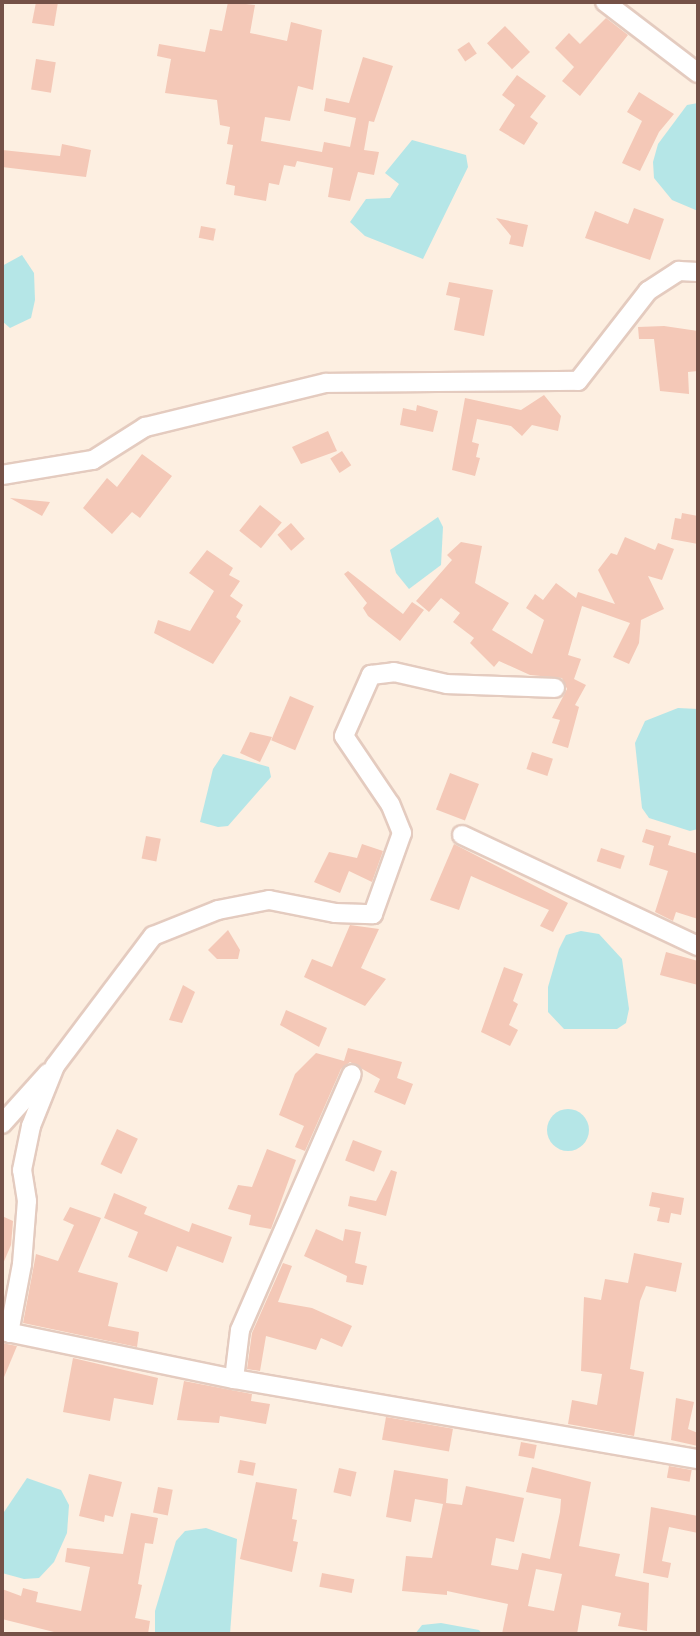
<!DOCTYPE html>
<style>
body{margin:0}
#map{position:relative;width:700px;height:1636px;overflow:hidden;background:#fdefe1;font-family:"Titillium Web",sans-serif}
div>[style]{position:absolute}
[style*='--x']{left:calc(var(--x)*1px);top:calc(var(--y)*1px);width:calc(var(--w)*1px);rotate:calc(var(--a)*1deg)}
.water>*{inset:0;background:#b5e6e7}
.round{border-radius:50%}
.building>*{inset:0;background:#f4c8b7;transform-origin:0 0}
.roads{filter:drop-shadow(2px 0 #e4cbbf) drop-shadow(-2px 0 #e4cbbf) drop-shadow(0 2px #e4cbbf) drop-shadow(0 -2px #e4cbbf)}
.minor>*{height:18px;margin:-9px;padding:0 9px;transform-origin:9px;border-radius:9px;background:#fff}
span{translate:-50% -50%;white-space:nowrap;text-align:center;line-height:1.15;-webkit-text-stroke:6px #fff3e8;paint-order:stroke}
.frame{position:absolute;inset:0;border:4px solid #755147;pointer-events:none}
</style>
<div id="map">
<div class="water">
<i style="clip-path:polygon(698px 103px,698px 211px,672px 200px,654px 178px,653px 162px,658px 144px,687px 105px)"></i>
<i style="clip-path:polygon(412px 140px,466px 155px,468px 167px,423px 259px,365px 236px,350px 222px,366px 199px,390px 198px,399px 184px,385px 173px)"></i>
<i style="clip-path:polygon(22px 255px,34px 273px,35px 300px,31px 318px,10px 328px,2px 321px,2px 266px)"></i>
<i style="clip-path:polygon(438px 517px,443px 527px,441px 565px,409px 589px,396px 573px,390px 550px)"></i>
<i style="clip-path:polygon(678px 708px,698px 709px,698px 829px,690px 831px,649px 818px,642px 808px,635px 743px,645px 721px)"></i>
<i style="clip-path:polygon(223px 754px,269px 767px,271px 777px,228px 826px,218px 827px,200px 822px,213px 769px)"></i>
<i style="clip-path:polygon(581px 931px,599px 934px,622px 959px,629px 1009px,626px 1023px,617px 1029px,564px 1029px,548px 1012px,548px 987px,559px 949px,566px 935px)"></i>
<i class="round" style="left:547px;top:1109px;width:42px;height:42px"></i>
<i style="clip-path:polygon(27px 1478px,61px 1490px,69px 1505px,67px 1533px,54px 1562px,39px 1578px,24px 1579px,2px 1573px,2px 1515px)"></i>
<i style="clip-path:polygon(206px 1528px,237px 1539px,230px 1634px,155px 1634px,155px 1611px,176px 1541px,185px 1531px)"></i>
<i style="clip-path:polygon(441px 1623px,479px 1630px,482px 1634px,415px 1634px,422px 1625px)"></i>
</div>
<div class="building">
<i style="clip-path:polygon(36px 2px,58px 2px,54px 26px,32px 23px)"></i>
<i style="clip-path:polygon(228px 2px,255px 5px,250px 33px,287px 41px,291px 22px,322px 30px,313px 90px,298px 86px,290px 121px,265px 117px,261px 141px,322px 152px,324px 142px,350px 147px,356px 118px,324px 111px,326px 98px,349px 103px,363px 57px,393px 66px,374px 122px,369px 121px,364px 150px,379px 152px,374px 175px,358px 172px,350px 201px,328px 197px,333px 168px,297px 161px,295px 167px,284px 165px,279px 185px,269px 183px,266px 201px,234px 195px,235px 186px,226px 184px,233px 145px,227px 144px,230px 127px,220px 125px,217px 100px,165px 93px,171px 59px,157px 56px,159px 44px,205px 52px,210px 29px,222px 31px)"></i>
<i style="clip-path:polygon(606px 18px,628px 35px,580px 96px,562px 81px,574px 67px,555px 48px,569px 33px,580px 44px)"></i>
<i style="left:505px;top:26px;width:36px;height:25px;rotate:46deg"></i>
<i style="left:469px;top:42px;width:14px;height:14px;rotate:56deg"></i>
<i style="left:36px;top:59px;width:20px;height:31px;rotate:9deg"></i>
<i style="clip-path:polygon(517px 75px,546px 96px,530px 117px,538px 123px,524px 145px,499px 130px,515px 105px,502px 95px)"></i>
<i style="clip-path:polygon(639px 92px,674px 114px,659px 132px,640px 171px,622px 163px,642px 121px,627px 112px)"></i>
<i style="clip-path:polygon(62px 144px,91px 150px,86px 177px,2px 167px,2px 150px,60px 156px)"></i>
<i style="clip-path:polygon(634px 208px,664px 219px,650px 260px,585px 238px,595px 211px,628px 224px)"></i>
<i style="clip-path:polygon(496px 218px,528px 225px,523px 247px,509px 244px,511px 236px)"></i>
<i style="left:201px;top:226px;width:15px;height:12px;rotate:11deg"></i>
<i style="clip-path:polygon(449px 282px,493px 290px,484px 336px,454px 330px,460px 298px,446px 295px)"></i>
<i style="clip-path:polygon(664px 326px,698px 331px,698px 371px,688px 372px,689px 394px,660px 391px,654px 339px,639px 339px,638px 327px)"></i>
<i style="clip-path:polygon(544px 395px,561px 416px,558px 431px,532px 425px,522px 436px,511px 426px,477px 419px,472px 442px,479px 444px,476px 457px,480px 458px,475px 476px,452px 470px,465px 398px,521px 410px)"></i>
<i style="clip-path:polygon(417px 405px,438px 411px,433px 432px,400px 425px,403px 408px,416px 411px)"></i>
<i style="clip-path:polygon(328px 431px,337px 451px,301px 464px,292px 447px)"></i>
<i style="left:342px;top:451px;width:17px;height:14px;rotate:57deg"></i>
<i style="clip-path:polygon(142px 454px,172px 476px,140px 518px,132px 512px,112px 534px,83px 508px,107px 478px,117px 487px)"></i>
<i style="clip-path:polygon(10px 498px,50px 502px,42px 516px)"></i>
<i style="left:260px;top:505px;width:28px;height:33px;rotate:39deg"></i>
<i style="clip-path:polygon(682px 513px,698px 516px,698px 544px,671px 539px,675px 518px,681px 519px)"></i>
<i style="left:291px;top:523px;width:21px;height:18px;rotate:49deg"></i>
<i style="clip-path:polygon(625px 537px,655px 550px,658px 543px,674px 549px,662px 580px,648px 576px,664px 609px,641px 620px,639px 643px,629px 664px,613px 657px,630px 623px,582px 606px,568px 655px,581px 659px,574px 679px,586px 685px,575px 705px,579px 707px,568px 748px,552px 743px,560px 720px,552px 718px,567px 689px,562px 678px,530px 675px,499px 661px,494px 667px,470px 643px,474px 638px,453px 622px,460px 613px,441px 598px,429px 612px,416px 601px,452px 560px,447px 555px,461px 542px,482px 546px,475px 583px,509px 603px,492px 630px,532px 654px,544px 620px,526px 608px,535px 594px,543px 600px,556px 583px,576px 598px,578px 592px,615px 604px,598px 570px,611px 553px,617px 555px)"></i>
<i style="clip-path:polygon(207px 550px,233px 568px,229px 575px,240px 581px,230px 596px,243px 605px,236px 617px,241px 621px,213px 664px,154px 633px,158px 620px,190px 631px,214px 591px,189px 573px)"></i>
<i style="clip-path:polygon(348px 571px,403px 614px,412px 602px,424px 610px,400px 641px,368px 616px,363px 608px,367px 603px,344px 574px)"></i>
<i style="left:290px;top:696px;width:26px;height:48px;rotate:23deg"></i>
<i style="clip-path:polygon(250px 732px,272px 737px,260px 762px,240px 753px)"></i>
<i style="left:532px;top:752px;width:22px;height:18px;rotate:18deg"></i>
<i style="left:450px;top:773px;width:31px;height:39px;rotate:21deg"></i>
<i style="clip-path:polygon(646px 829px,671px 836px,668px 845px,698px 854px,698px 919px,676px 912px,673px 921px,655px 912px,668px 871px,649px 865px,654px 846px,642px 842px)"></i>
<i style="left:146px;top:836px;width:15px;height:23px;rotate:11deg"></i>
<i style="clip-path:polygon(362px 844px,383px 851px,372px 882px,349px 871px,340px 893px,314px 882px,329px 852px,357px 858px)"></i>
<i style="clip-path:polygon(454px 844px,568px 903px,553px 932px,540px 926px,549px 910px,471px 876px,459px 910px,430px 900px)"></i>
<i style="left:601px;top:848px;width:25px;height:14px;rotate:18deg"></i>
<i style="clip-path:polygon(350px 925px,379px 929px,361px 968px,386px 979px,365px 1006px,304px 977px,312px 959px,332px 967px)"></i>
<i style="clip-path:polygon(228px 930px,240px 950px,238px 959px,217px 959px,208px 950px)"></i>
<i style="clip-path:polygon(666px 952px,698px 961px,698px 985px,660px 975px)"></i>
<i style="clip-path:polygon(504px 967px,523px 974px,513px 1001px,518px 1004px,509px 1025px,518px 1030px,510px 1046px,481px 1032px)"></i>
<i style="clip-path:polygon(183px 985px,195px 992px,182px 1023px,169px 1020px)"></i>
<i style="clip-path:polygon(286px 1010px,327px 1028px,319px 1047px,280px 1025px)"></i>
<i style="clip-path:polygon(348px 1048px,402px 1062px,397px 1078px,413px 1084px,405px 1105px,374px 1092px,380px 1079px,350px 1062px,341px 1069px,305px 1151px,295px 1147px,304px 1126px,279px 1115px,295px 1074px,316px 1053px,344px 1061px)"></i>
<i style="left:117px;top:1129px;width:23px;height:39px;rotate:25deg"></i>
<i style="left:353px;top:1140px;width:31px;height:22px;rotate:21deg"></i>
<i style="clip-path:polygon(267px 1149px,296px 1160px,271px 1229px,249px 1225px,251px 1215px,228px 1209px,238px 1185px,252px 1187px)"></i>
<i style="clip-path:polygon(391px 1170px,397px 1172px,386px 1216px,348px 1206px,350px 1196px,376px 1201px)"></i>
<i style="clip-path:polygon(652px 1192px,684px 1198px,681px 1215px,671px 1213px,669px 1223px,657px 1221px,660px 1208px,649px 1206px)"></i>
<i style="clip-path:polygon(114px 1193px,147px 1207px,144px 1214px,189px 1232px,192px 1223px,232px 1237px,223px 1263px,177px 1246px,167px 1272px,128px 1257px,138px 1232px,104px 1218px)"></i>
<i style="clip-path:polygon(70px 1207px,101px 1218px,78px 1272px,118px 1283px,108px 1326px,139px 1332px,137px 1347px,23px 1323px,36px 1254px,58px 1261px,74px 1225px,63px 1220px)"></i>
<i style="clip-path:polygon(2px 1216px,13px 1221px,11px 1245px,2px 1266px)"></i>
<i style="clip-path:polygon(316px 1229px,343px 1241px,345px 1229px,361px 1232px,355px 1263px,367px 1266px,363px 1285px,346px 1282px,347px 1276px,304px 1256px)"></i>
<i style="clip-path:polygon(634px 1253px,682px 1263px,676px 1292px,646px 1286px,640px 1301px,630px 1369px,644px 1372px,634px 1436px,568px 1424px,572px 1400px,597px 1405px,602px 1374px,581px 1371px,584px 1297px,601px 1300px,605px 1279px,628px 1283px)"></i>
<i style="clip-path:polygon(283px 1263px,292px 1266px,278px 1302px,312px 1308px,352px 1326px,342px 1347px,321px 1338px,316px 1350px,266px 1336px,260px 1371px,247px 1369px,252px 1333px)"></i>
<i style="clip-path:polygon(2px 1343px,17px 1346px,2px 1382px)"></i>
<i style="clip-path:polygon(73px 1358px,158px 1378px,153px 1405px,114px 1398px,110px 1421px,63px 1412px)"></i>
<i style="clip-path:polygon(184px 1381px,252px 1394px,251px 1401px,270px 1404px,266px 1424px,220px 1416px,219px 1423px,177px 1420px)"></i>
<i style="clip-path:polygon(676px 1398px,694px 1402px,688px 1429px,698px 1433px,698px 1446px,671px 1440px)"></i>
<i style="left:386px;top:1417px;width:68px;height:23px;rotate:10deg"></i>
<i style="left:521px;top:1442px;width:16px;height:14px;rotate:11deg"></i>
<i style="left:240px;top:1460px;width:16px;height:13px;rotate:11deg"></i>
<i style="left:669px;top:1466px;width:23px;height:12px;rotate:10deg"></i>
<i style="clip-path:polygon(evenodd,532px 1467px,591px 1482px,579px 1546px,620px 1554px,615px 1576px,649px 1583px,647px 1631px,618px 1626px,621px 1613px,582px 1605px,577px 1634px,502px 1634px,508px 1604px,447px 1591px,447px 1595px,402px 1591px,406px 1556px,432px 1558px,443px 1504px,415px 1499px,411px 1522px,386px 1517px,394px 1470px,448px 1479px,446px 1503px,462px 1505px,466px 1486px,524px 1498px,514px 1542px,496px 1538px,491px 1565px,518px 1570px,522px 1553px,550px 1559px,560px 1512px,561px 1499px,526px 1492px,532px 1467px,536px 1569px,562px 1574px,554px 1611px,528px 1606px,536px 1569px)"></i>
<i style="left:339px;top:1468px;width:18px;height:25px;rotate:13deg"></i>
<i style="clip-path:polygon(89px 1474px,122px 1482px,113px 1517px,105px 1515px,104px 1522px,79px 1516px)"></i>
<i style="clip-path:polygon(256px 1482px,297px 1489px,292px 1519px,297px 1520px,293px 1541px,298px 1542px,292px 1572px,240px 1559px)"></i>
<i style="left:158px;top:1487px;width:15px;height:26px;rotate:11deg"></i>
<i style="clip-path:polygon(651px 1507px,698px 1516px,698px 1533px,669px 1527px,662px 1561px,671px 1563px,668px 1578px,643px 1573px)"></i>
<i style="clip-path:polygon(131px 1513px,158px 1518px,153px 1544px,145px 1543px,138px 1584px,142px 1585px,135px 1618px,150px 1621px,148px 1634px,62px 1634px,2px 1619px,2px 1589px,21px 1596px,23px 1588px,38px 1592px,36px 1602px,81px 1611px,90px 1567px,65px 1562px,67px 1548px,123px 1554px)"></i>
<i style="left:322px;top:1573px;width:33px;height:14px;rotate:11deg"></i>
</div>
<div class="roads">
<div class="minor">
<i style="--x:605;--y:2;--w:117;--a:37.4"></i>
<i style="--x:2;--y:475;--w:92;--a:-9.4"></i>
<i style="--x:93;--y:460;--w:62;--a:-32.4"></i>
<i style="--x:145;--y:427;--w:186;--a:-13.7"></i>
<i style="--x:326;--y:383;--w:252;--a:-0.5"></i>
<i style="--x:578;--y:381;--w:114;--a:-52.1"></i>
<i style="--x:648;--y:291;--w:37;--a:-33"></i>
<i style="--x:679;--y:271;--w:19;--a:3"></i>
<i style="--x:462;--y:835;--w:261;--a:25.2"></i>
<i style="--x:2;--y:1124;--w:69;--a:-48"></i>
<i style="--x:2;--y:1331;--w:237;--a:11.7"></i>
<i style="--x:234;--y:1379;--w:471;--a:9.8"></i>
<i style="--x:9;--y:1333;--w:70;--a:-79.3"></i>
<i style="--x:22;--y:1264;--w:63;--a:-85.5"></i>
<i style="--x:27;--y:1201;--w:31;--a:-99"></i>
<i style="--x:22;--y:1170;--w:45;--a:-78.4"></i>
<i style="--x:31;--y:1126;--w:65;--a:-68.2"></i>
<i style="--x:55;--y:1066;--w:163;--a:-53"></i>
<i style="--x:153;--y:936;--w:70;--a:-21.8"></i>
<i style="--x:218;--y:910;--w:52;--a:-11.1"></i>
<i style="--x:269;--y:900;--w:67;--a:11.1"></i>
<i style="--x:335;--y:913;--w:38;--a:2"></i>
<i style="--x:373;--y:914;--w:86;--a:-70.3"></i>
<i style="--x:402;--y:833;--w:31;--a:-112"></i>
<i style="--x:390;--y:804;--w:82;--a:-124.1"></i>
<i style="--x:344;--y:736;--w:67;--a:-66.1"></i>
<i style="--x:371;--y:675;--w:23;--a:-7"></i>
<i style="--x:394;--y:672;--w:54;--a:12.8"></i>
<i style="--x:447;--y:684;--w:108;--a:2.1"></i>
<i style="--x:234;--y:1379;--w:49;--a:-83"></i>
<i style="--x:240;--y:1330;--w:279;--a:-66.4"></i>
</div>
</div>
<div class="frame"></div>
</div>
